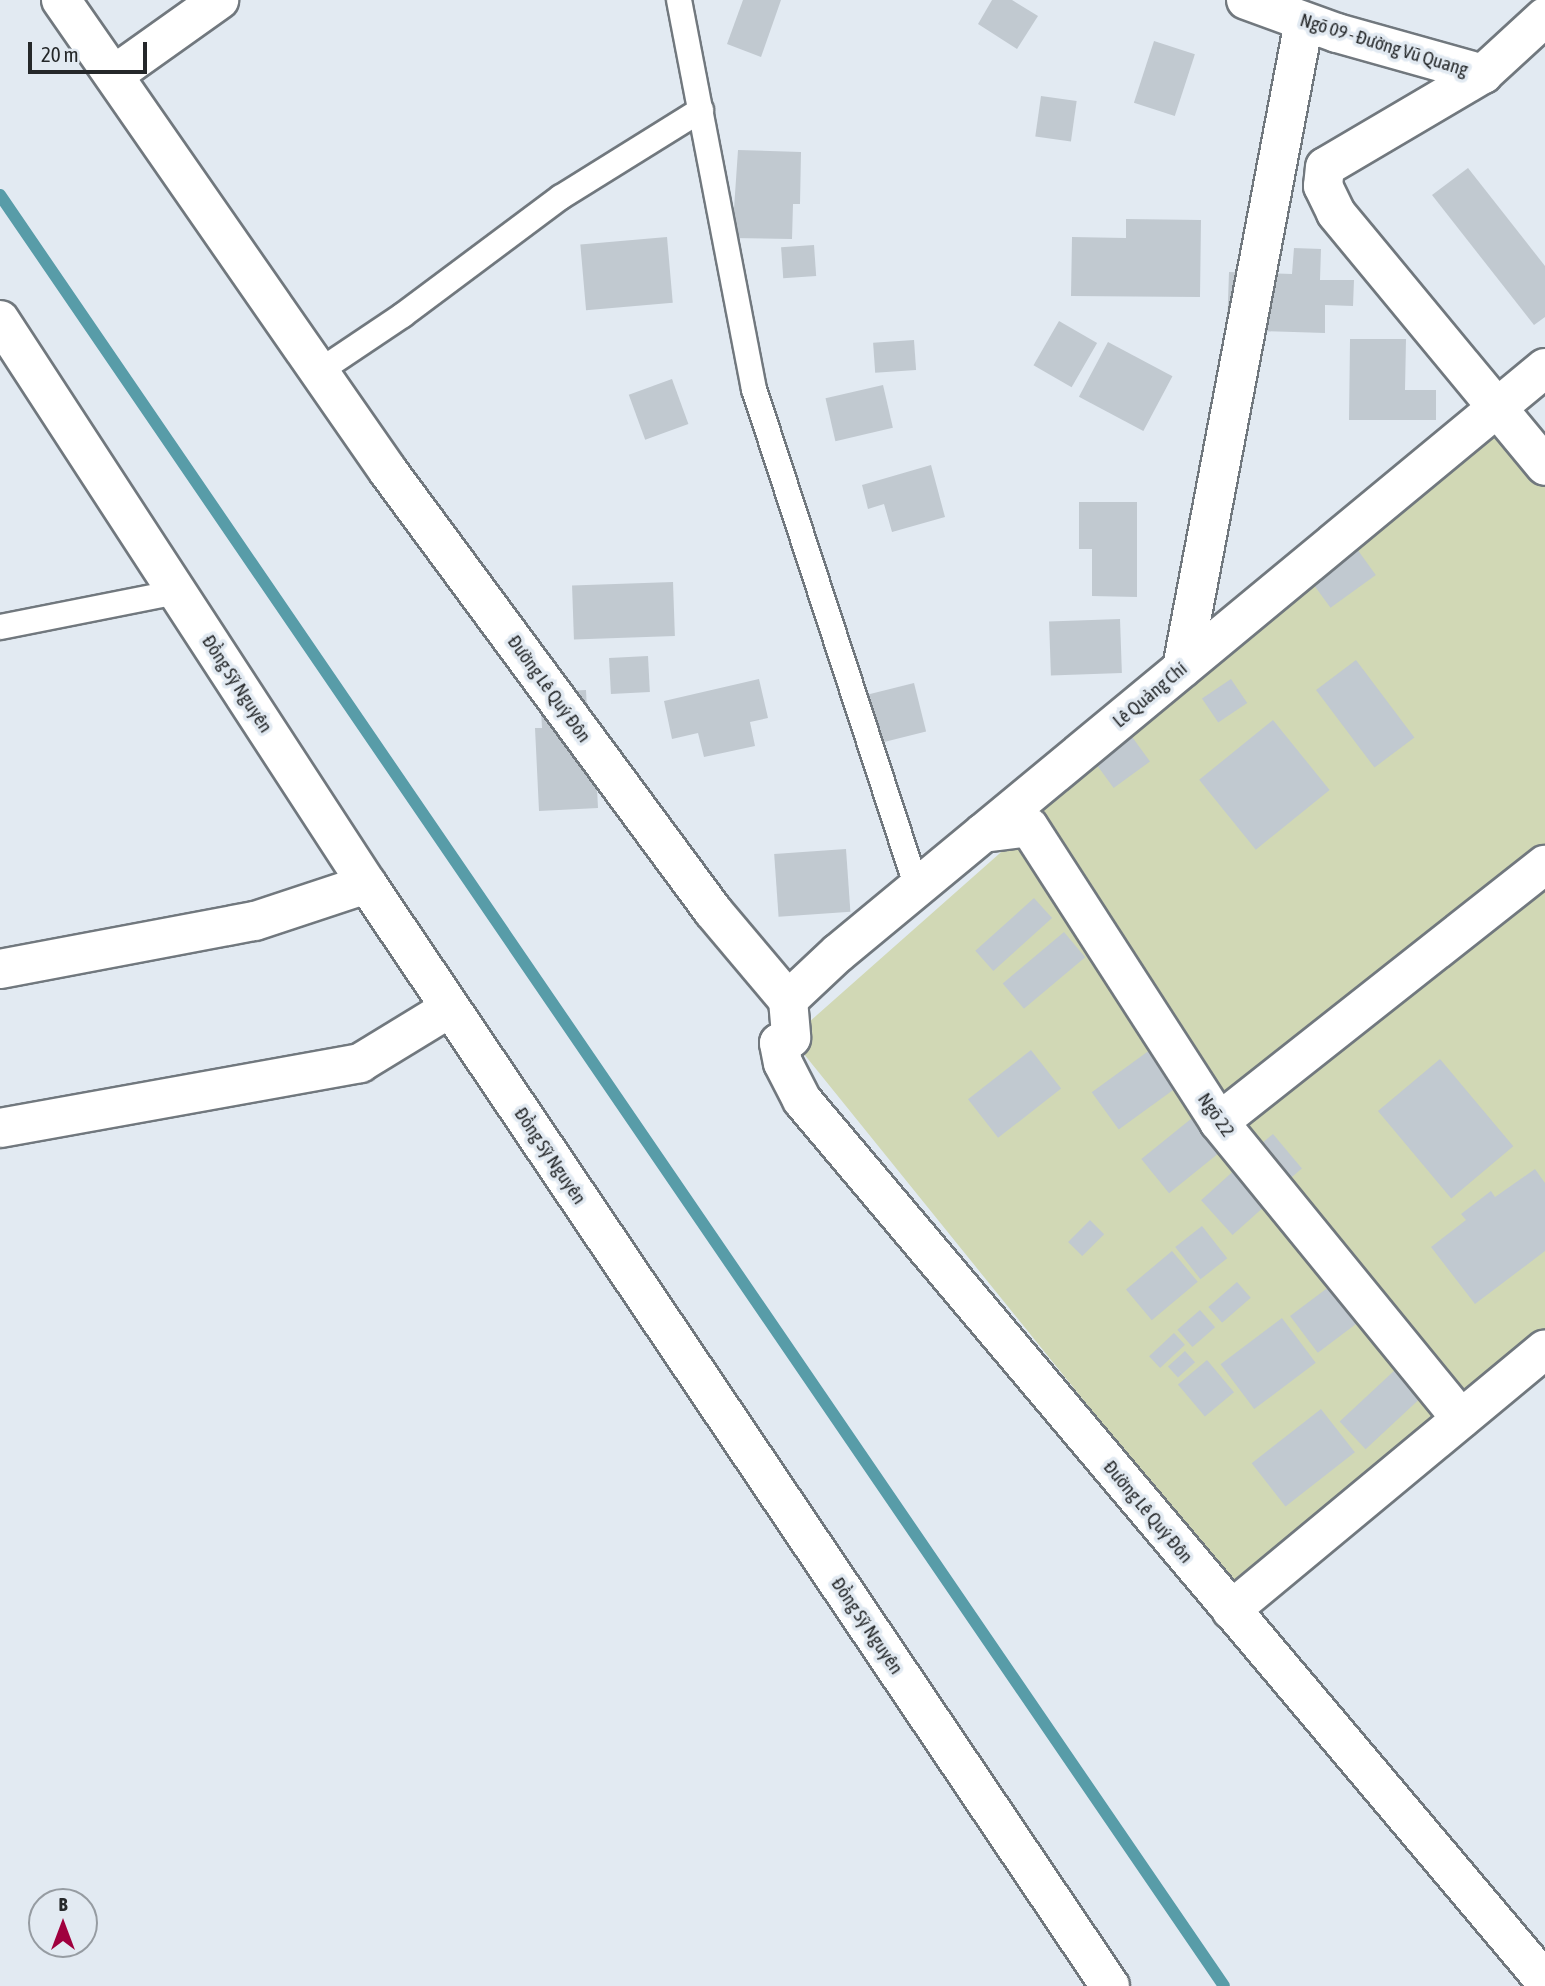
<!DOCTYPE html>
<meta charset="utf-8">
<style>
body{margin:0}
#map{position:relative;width:1545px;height:1986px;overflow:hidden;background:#e2eaf2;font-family:"Asap Condensed",sans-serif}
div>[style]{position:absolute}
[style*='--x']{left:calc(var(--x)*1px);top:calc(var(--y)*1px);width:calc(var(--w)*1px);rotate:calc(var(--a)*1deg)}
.green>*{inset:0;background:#d1d8b5}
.stream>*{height:12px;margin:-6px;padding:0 6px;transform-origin:6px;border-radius:6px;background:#589ca8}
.building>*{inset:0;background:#c1c9d0;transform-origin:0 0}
.roads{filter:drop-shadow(2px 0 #71787e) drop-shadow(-2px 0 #71787e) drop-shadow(0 2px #71787e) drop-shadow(0 -2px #71787e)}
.service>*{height:24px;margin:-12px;padding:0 12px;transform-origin:12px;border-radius:12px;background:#fff}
.minor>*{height:38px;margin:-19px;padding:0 19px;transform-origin:19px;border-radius:19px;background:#fff}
span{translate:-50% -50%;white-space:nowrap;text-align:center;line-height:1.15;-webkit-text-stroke:7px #e2eaf2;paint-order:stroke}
.street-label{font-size:19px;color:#25282a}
.north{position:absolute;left:28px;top:1888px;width:70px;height:70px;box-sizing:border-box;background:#e2eaf2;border:2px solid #969ca2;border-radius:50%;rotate:0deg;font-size:19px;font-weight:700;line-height:28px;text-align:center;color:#25282a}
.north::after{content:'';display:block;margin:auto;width:24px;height:32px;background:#a0003e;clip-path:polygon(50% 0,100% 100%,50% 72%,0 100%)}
.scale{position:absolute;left:28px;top:42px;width:119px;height:32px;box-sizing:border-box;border:4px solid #25282a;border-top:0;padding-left:9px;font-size:21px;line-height:24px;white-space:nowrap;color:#25282a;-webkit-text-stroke:5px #e2eaf2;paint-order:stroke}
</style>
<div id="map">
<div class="green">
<i style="clip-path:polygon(1487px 416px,1545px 487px,1545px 1335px,1437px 1413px,1232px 1584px,791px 1038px,1008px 846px,993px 825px)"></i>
</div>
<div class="stream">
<i style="--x:0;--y:195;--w:2169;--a:55.65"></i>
</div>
<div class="building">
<i style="clip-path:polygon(743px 0,781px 0,761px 57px,727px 44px)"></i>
<i style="clip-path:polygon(992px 0,1012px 0,1038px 16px,1017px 49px,978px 24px)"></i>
<i style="left:1154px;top:41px;width:43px;height:65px;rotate:18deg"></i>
<i style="left:1041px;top:96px;width:36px;height:41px;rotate:8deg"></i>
<i style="clip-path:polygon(738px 150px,801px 152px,800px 204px,793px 204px,792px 239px,732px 238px)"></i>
<i style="clip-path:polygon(1468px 168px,1545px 266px,1545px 317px,1534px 325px,1432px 195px)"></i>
<i style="clip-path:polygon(1126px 219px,1201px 220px,1200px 297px,1071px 296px,1072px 237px,1126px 238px)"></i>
<i style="left:667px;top:237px;width:66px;height:87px;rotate:85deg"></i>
<i style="left:814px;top:245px;width:31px;height:33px;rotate:86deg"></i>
<i style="clip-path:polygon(1294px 248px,1321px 249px,1320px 280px,1354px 280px,1353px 306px,1325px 305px,1325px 333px,1227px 330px,1229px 272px,1292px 274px)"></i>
<i style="left:1059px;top:321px;width:44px;height:51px;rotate:30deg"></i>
<i style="clip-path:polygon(1350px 339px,1406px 339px,1405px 390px,1436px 390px,1436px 420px,1349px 420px)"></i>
<i style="left:914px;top:340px;width:30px;height:41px;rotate:86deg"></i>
<i style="left:1108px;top:342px;width:73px;height:62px;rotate:28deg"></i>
<i style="left:672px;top:379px;width:48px;height:46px;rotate:70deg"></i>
<i style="left:883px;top:385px;width:44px;height:59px;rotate:77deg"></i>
<i style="clip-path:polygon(931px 465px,945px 517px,892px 532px,884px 504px,868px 509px,862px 485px)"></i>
<i style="clip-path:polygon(1079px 502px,1137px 502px,1137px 597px,1092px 596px,1092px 549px,1079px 549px)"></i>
<i style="left:1357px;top:549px;width:32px;height:56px;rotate:54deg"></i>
<i style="left:673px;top:582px;width:54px;height:101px;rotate:88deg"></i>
<i style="left:1120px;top:619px;width:54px;height:71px;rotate:88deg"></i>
<i style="left:648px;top:656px;width:36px;height:39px;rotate:87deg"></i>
<i style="left:1356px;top:660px;width:97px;height:50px;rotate:53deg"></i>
<i style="clip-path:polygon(759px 679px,768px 718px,750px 722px,755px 746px,704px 757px,698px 733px,672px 739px,664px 701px)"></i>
<i style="left:1231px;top:679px;width:29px;height:35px;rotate:56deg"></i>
<i style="left:914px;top:683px;width:50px;height:72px;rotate:76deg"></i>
<i style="clip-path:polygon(586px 690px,588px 730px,594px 729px,598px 808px,539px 811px,535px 728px,542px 728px,540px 692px)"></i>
<i style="left:1273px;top:720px;width:90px;height:95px;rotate:51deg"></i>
<i style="left:1130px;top:734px;width:34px;height:45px;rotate:54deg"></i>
<i style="left:846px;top:849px;width:63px;height:72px;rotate:86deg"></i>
<i style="left:1034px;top:898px;width:27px;height:79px;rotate:48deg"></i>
<i style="left:1064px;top:932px;width:33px;height:80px;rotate:50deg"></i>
<i style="left:1154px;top:1047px;width:46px;height:77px;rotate:54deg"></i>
<i style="left:1031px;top:1050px;width:49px;height:80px;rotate:52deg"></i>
<i style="left:1440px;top:1059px;width:114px;height:81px;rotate:50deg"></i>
<i style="left:1202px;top:1110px;width:44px;height:78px;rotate:51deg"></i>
<i style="left:1273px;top:1134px;width:45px;height:28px;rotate:50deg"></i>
<i style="left:1239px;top:1166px;width:47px;height:51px;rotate:48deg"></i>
<i style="clip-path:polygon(1535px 1169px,1545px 1183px,1545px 1251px,1475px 1304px,1431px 1247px,1466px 1220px,1461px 1214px,1491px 1191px,1495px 1197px)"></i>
<i style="left:1090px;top:1220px;width:20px;height:31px;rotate:45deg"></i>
<i style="left:1202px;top:1226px;width:41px;height:34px;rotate:52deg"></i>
<i style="left:1172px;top:1251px;width:40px;height:60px;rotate:50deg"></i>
<i style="left:1338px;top:1280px;width:46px;height:60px;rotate:53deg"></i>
<i style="left:1237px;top:1282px;width:21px;height:38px;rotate:49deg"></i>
<i style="left:1200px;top:1310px;width:23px;height:30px;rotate:49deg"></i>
<i style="left:1282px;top:1318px;width:56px;height:77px;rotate:53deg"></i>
<i style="left:1174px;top:1333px;width:16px;height:34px;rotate:47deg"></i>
<i style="left:1185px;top:1351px;width:15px;height:23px;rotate:48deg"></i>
<i style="left:1207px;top:1360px;width:42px;height:38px;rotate:50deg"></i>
<i style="left:1396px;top:1369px;width:38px;height:77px;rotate:47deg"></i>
<i style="left:1321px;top:1409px;width:55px;height:88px;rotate:52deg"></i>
</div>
<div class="roads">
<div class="service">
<i style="--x:679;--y:0;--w:396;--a:79.1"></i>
<i style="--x:754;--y:389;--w:525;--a:71.91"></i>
<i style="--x:318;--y:372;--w:102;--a:-33.8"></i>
<i style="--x:403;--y:315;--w:197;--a:-36.8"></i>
<i style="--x:561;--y:197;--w:165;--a:-31.9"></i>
<i style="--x:0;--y:627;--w:180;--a:-11.2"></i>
</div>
<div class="minor">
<i style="--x:61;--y:0;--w:573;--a:55.23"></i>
<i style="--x:388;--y:471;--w:547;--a:53.55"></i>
<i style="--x:713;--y:911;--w:116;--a:49.9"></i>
<i style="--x:1246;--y:0;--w:97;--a:19.9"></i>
<i style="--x:1337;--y:33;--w:152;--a:15.7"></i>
<i style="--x:1545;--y:17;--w:84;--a:137.4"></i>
<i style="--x:1483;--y:74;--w:183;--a:149.5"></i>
<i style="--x:1325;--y:167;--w:19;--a:96"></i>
<i style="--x:1323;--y:186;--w:30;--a:64"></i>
<i style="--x:1336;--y:213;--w:328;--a:50.4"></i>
<i style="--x:115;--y:74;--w:128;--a:-35.4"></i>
<i style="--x:0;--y:320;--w:673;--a:56.95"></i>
<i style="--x:367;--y:884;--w:1329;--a:56.01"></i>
<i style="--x:1545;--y:368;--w:918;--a:140.39"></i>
<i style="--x:838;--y:953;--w:69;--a:136.8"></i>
<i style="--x:788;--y:1000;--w:38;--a:85"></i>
<i style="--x:791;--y:1038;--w:13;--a:157"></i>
<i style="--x:779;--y:1043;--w:20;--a:79"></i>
<i style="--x:783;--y:1063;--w:42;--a:62.8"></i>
<i style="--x:802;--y:1100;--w:1152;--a:49.86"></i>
<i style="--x:1182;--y:668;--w:657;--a:-79.31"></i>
<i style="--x:983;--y:833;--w:46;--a:-7.4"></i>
<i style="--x:1029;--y:827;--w:351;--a:57.2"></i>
<i style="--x:1219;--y:1122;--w:383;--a:50.8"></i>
<i style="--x:0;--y:969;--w:259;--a:-10.7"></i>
<i style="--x:255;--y:921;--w:118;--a:-18.3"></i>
<i style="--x:1219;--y:1122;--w:415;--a:-38.3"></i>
<i style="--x:0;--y:1128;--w:366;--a:-10.2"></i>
<i style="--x:360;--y:1063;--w:105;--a:-31.4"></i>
<i style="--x:1231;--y:1610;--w:408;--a:-39.7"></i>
</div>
</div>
<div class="street-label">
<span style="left:1384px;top:45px;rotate:17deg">Ngõ 09 - Đường Vũ Quang</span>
<span style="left:237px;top:684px;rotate:57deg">Đồng Sỹ Nguyên</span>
<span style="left:549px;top:689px;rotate:54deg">Đường Lê Quý Đôn</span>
<span style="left:1150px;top:695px;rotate:-40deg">Lê Quảng Chí</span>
<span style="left:1216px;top:1115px;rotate:55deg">Ngõ 22</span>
<span style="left:550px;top:1156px;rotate:56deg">Đồng Sỹ Nguyên</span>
<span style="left:1148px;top:1512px;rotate:50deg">Đường Lê Quý Đôn</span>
<span style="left:867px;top:1626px;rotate:56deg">Đồng Sỹ Nguyên</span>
</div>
<div class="north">B</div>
<div class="scale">20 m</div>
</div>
